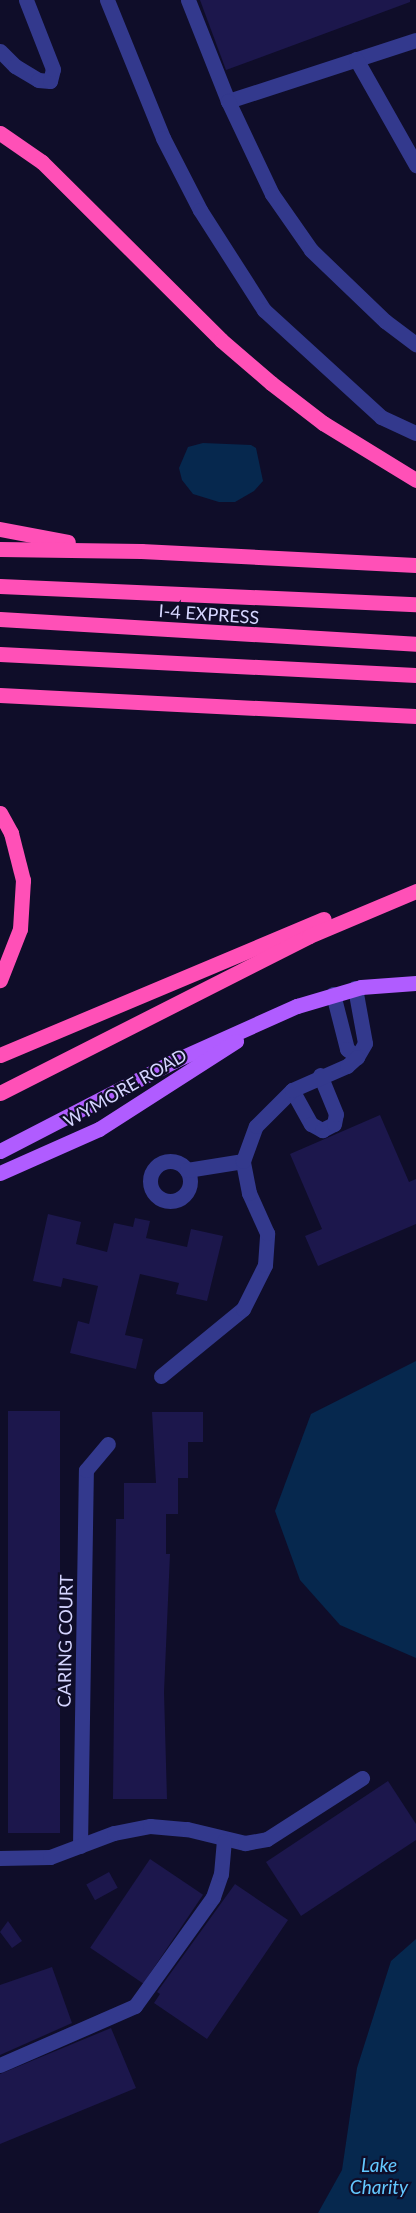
<!DOCTYPE html>
<style>
body{margin:0}
#map{position:relative;width:416px;height:2213px;overflow:hidden;background:#0f0d29;font-family:Lato,sans-serif}
div>[style]{position:absolute}
[style*='--x']{left:calc(var(--x)*1px);top:calc(var(--y)*1px);width:calc(var(--w)*1px);rotate:calc(var(--a)*1deg)}
.water>*{inset:0;background:#06284e}
.building>*{inset:0;background:#1c174c;transform-origin:0 0}
.minor>*{height:15px;margin:-7.5px;padding:0 7.5px;transform-origin:7.5px;border-radius:7.5px;background:#33398d}
.minor>.ring{margin:-7.5px;padding:0;box-sizing:content-box;background:none;border:15px solid #33398d;border-radius:50%}
.major>*{height:15px;margin:-7.5px;padding:0 7.5px;transform-origin:7.5px;border-radius:7.5px;background:#b05cff}
.highway>*{height:15px;margin:-7.5px;padding:0 7.5px;transform-origin:7.5px;border-radius:7.5px;background:#ff50b7}
span{translate:-50% -50%;white-space:nowrap;text-align:center;line-height:1.15;-webkit-text-stroke:4.5px #0f0d29;paint-order:stroke}
.street-label{font-size:18px;color:#d5d5ff}
.water-label{font-size:19px;color:#63c8ff;font-style:italic}
</style>
<div id="map">
<div class="water">
<i style="clip-path:polygon(203px 443px,251px 445px,256px 448px,263px 481px,254px 491px,235px 502px,219px 502px,193px 494px,182px 480px,179px 468px,188px 447px)"></i>
<i style="clip-path:polygon(416px 1361px,416px 1658px,340px 1625px,300px 1580px,275px 1511px,311px 1414px)"></i>
<i style="clip-path:polygon(416px 1939px,416px 2213px,318px 2213px,342px 2170px,357px 2068px,391px 1961px)"></i>
</div>
<div class="building">
<i style="clip-path:polygon(200px 0,410px 0,410px 2px,226px 70px)"></i>
<i style="clip-path:polygon(380px 1115px,409px 1182px,416px 1179px,416px 1224px,318px 1266px,305px 1236px,322px 1229px,290px 1154px)"></i>
<i style="clip-path:polygon(48px 1214px,81px 1222px,76px 1244px,107px 1252px,114px 1223px,133px 1227px,135px 1218px,150px 1221px,146px 1238px,187px 1247px,191px 1229px,223px 1236px,207px 1301px,176px 1294px,179px 1283px,140px 1274px,125px 1335px,143px 1339px,136px 1369px,70px 1353px,78px 1321px,89px 1324px,98px 1286px,63px 1278px,61px 1287px,33px 1281px)"></i>
<i style="left:8px;top:1411px;width:52px;height:422px"></i>
<i style="clip-path:polygon(152px 1412px,203px 1412px,203px 1442px,188px 1442px,188px 1478px,178px 1478px,178px 1514px,166px 1514px,166px 1554px,170px 1554px,164px 1692px,167px 1799px,113px 1799px,116px 1519px,124px 1519px,124px 1483px,156px 1483px)"></i>
<i style="clip-path:polygon(388px 1781px,416px 1824px,416px 1840px,301px 1916px,266px 1862px)"></i>
<i style="left:150px;top:1859px;width:64px;height:107px;rotate:34deg"></i>
<i style="left:109px;top:1872px;width:18px;height:26px;rotate:61deg"></i>
<i style="clip-path:polygon(235px 1884px,288px 1920px,207px 2039px,154px 2003px,160px 1994px,157px 1992px)"></i>
<i style="clip-path:polygon(8px 1921px,22px 1941px,12px 1948px,0 1932px)"></i>
<i style="clip-path:polygon(52px 1967px,72px 2023px,0 2055px,0 1985px)"></i>
<i style="clip-path:polygon(111px 2028px,136px 2088px,0 2144px,0 2074px)"></i>
</div>
<div class="minor">
<i style="--x:107;--y:0;--w:149;--a:67.9"></i>
<i style="--x:163;--y:138;--w:81;--a:62.8"></i>
<i style="--x:200;--y:210;--w:119;--a:57.4"></i>
<i style="--x:264;--y:310;--w:159;--a:42.4"></i>
<i style="--x:381;--y:417;--w:38;--a:25"></i>
<i style="--x:188;--y:0;--w:109;--a:68.4"></i>
<i style="--x:416;--y:40;--w:198;--a:162"></i>
<i style="--x:228;--y:101;--w:103;--a:64.7"></i>
<i style="--x:272;--y:194;--w:68;--a:55.1"></i>
<i style="--x:311;--y:250;--w:103;--a:43.8"></i>
<i style="--x:385;--y:321;--w:39;--a:37"></i>
<i style="--x:0;--y:51;--w:21;--a:45"></i>
<i style="--x:15;--y:66;--w:27;--a:31"></i>
<i style="--x:38;--y:80;--w:12;--a:5"></i>
<i style="--x:50;--y:81;--w:12;--a:-76"></i>
<i style="--x:53;--y:69;--w:74;--a:-111.4"></i>
<i style="--x:356;--y:59;--w:122;--a:60.5"></i>
<i style="--x:333;--y:994;--w:57;--a:75.7"></i>
<i style="--x:347;--y:1049;--w:13;--a:39"></i>
<i style="--x:357;--y:1057;--w:16;--a:-60"></i>
<i style="--x:365;--y:1043;--w:56;--a:-100.3"></i>
<i style="--x:292;--y:1090;--w:39;--a:61"></i>
<i style="--x:311;--y:1124;--w:13;--a:29"></i>
<i style="--x:322;--y:1130;--w:13;--a:-27"></i>
<i style="--x:334;--y:1124;--w:10;--a:-79"></i>
<i style="--x:336;--y:1114;--w:42;--a:-112.3"></i>
<i class="ring" style="left:150px;top:1161px;width:25px;height:25px"></i>
<i style="--x:187;--y:1170;--w:57;--a:-9.1"></i>
<i style="--x:161;--y:1376;--w:106;--a:-39.3"></i>
<i style="--x:243;--y:1309;--w:49;--a:-63.4"></i>
<i style="--x:265;--y:1265;--w:32;--a:-86"></i>
<i style="--x:267;--y:1233;--w:44;--a:-114.2"></i>
<i style="--x:249;--y:1193;--w:33;--a:-101"></i>
<i style="--x:243;--y:1161;--w:37;--a:-70"></i>
<i style="--x:256;--y:1126;--w:51;--a:-45"></i>
<i style="--x:292;--y:1090;--w:60;--a:-23.6"></i>
<i style="--x:347;--y:1066;--w:13;--a:-42"></i>
<i style="--x:80;--y:1846;--w:376;--a:-89.1"></i>
<i style="--x:86;--y:1470;--w:34;--a:-50"></i>
<i style="--x:0;--y:1858;--w:50;--a:-1.1"></i>
<i style="--x:50;--y:1857;--w:68;--a:-20.6"></i>
<i style="--x:114;--y:1833;--w:37;--a:-11"></i>
<i style="--x:150;--y:1826;--w:37;--a:5"></i>
<i style="--x:187;--y:1829;--w:60;--a:13.6"></i>
<i style="--x:245;--y:1843;--w:22;--a:-10"></i>
<i style="--x:267;--y:1839;--w:113;--a:-32.7"></i>
<i style="--x:0;--y:2065;--w:147;--a:-23.6"></i>
<i style="--x:135;--y:2006;--w:134;--a:-54.4"></i>
<i style="--x:213;--y:1897;--w:24;--a:-71"></i>
<i style="--x:221;--y:1874;--w:33;--a:-85"></i>
</div>
<div class="major">
<i style="--x:0;--y:1151;--w:198;--a:-27.3"></i>
<i style="--x:176;--y:1060;--w:133;--a:-24.1"></i>
<i style="--x:297;--y:1006;--w:67;--a:-16.5"></i>
<i style="--x:361;--y:987;--w:55;--a:-4.2"></i>
<i style="--x:0;--y:1173;--w:108;--a:-24"></i>
<i style="--x:99;--y:1129;--w:163;--a:-32.7"></i>
</div>
<div class="highway">
<i style="--x:0;--y:133;--w:51;--a:34.6"></i>
<i style="--x:42;--y:162;--w:252;--a:44.8"></i>
<i style="--x:221;--y:340;--w:66;--a:40.7"></i>
<i style="--x:271;--y:383;--w:66;--a:37.6"></i>
<i style="--x:323;--y:423;--w:109;--a:31.5"></i>
<i style="--x:0;--y:529;--w:69;--a:10.8"></i>
<i style="--x:0;--y:549;--w:141;--a:0.8"></i>
<i style="--x:141;--y:551;--w:275;--a:2.9"></i>
<i style="--x:0;--y:586;--w:416;--a:2.5"></i>
<i style="--x:0;--y:619;--w:417;--a:3.4"></i>
<i style="--x:0;--y:654;--w:417;--a:2.9"></i>
<i style="--x:0;--y:695;--w:417;--a:2.9"></i>
<i style="--x:0;--y:813;--w:23;--a:61"></i>
<i style="--x:11;--y:833;--w:49;--a:75.7"></i>
<i style="--x:23;--y:880;--w:49;--a:93.5"></i>
<i style="--x:20;--y:929;--w:55;--a:111.4"></i>
<i style="--x:0;--y:1055;--w:351;--a:-22.8"></i>
<i style="--x:0;--y:1093;--w:347;--a:-26.9"></i>
<i style="--x:309;--y:936;--w:116;--a:-22.8"></i>
</div>
<div class="street-label">
<span style="left:209px;top:614px;rotate:4deg">I-4 EXPRESS</span>
<span style="left:125px;top:1088px;rotate:-30deg">WYMORE ROAD</span>
<span style="left:65px;top:1641px;rotate:-89deg">CARING COURT</span>
</div>
<div class="water-label">
<span style="left:379px;top:2176px">Lake<br>Charity</span>
</div>
</div>
